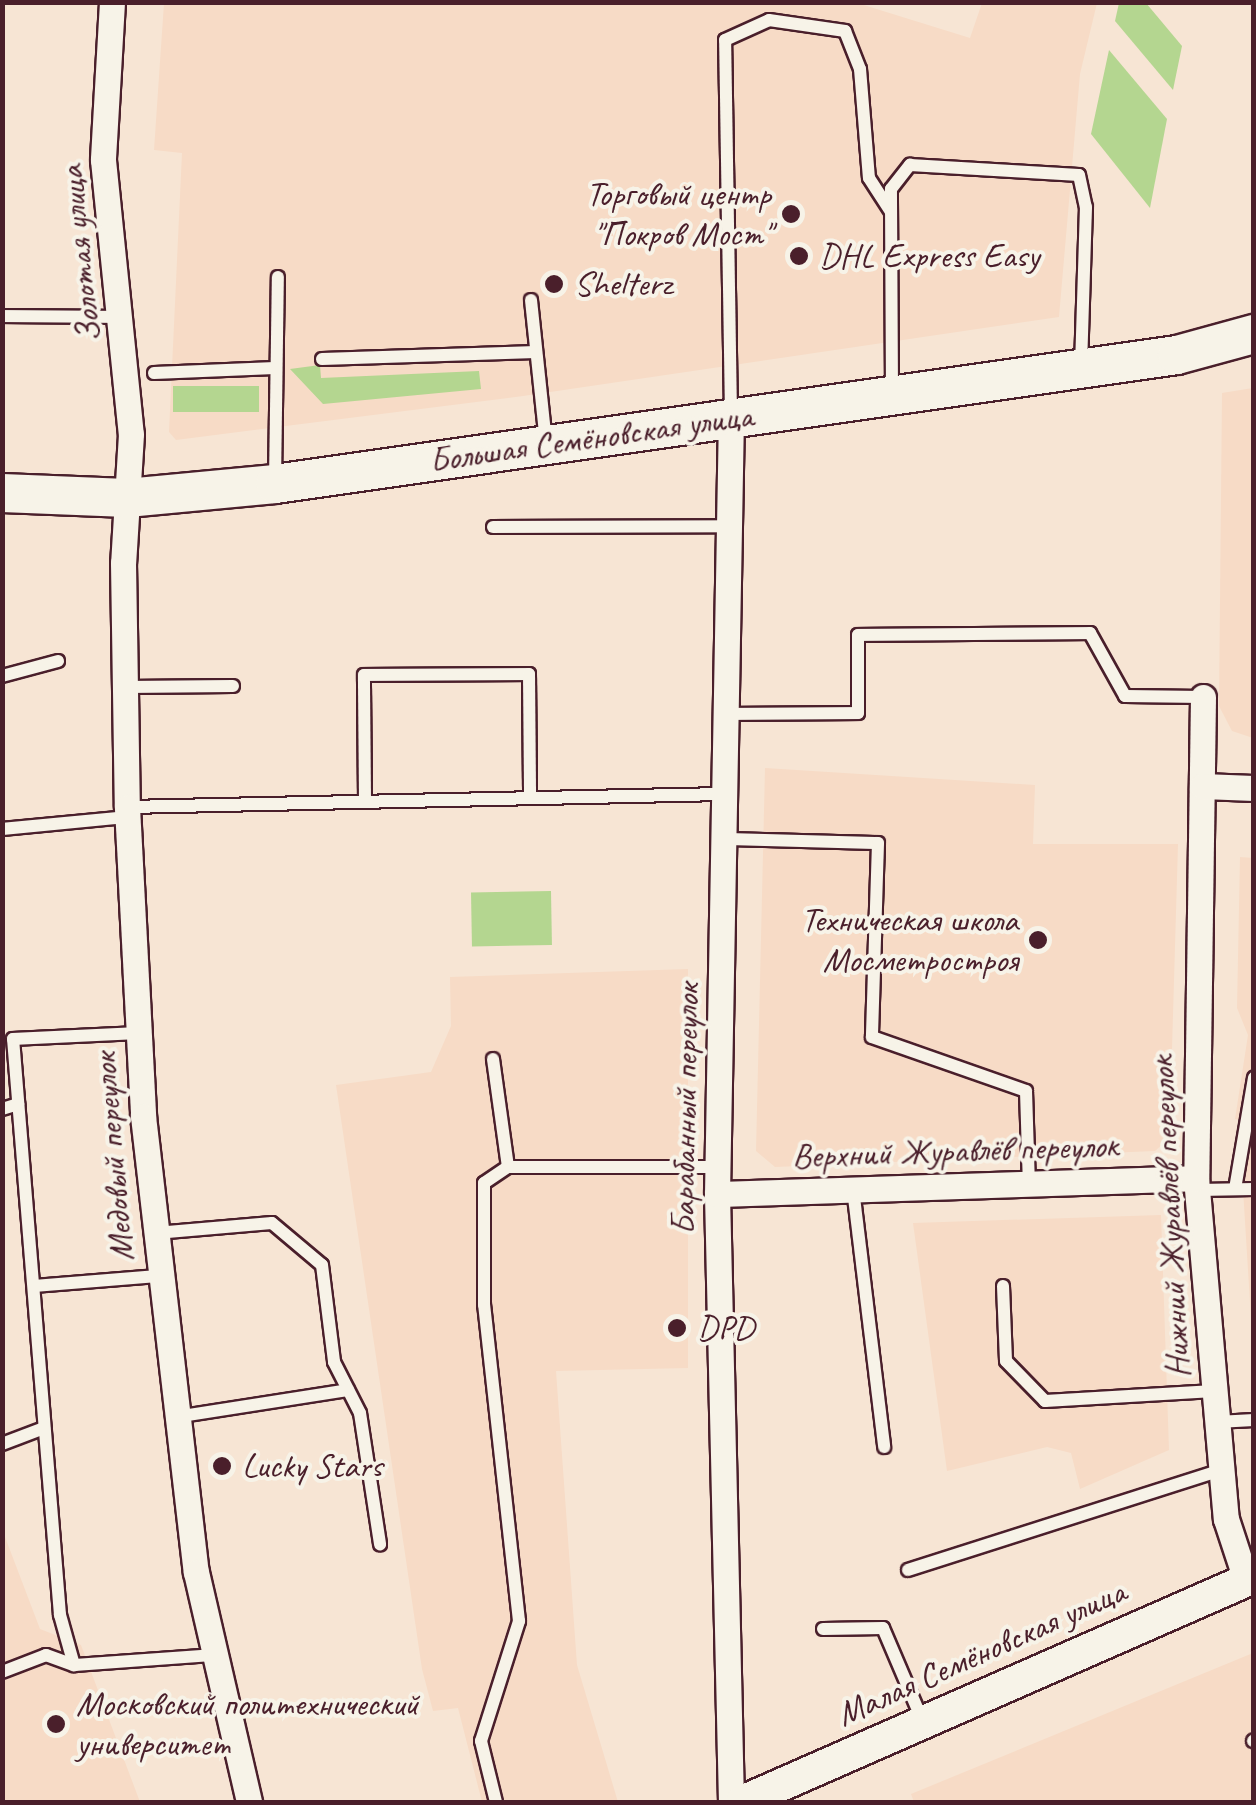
<!DOCTYPE html>
<meta charset="utf-8">
<style>
body{margin:0}
#map{position:relative;width:1256px;height:1805px;overflow:hidden;background:#f7e5d4;font-family:Caveat,sans-serif}
div>[style]{position:absolute}
[style*='--x']{left:calc(var(--x)*1px);top:calc(var(--y)*1px);width:calc(var(--w)*1px);rotate:calc(var(--a)*1deg)}
.built>*{inset:0;background:#f7dbc6}
.green>*{inset:0;background:#b4d690;transform-origin:0 0}
.roads{filter:drop-shadow(2px 0 #4a1f2b) drop-shadow(-2px 0 #4a1f2b) drop-shadow(0 2px #4a1f2b) drop-shadow(0 -2px #4a1f2b)}
.service>*{height:12px;margin:-6px;padding:0 6px;transform-origin:6px;border-radius:6px;background:#f7f3e8}
.minor>*{height:25px;margin:-12.5px;padding:0 12.5px;transform-origin:12.5px;border-radius:12.5px;background:#f7f3e8}
.tertiary>*{height:32px;margin:-16px;padding:0 16px;transform-origin:16px;border-radius:16px;background:#f7f3e8}
.secondary>*{height:38px;margin:-19px;padding:0 19px;transform-origin:19px;border-radius:19px;background:#f7f3e8}
.dots>*{width:28px;height:28px;translate:-50% -50%;box-sizing:border-box;border:5px solid #f7f3e8;border-radius:50%}
span{translate:-50% -50%;white-space:nowrap;text-align:center;line-height:1.15;-webkit-text-stroke:8px #f7f3e8;paint-order:stroke}
.poi-label{font-size:35px;color:#4a1f2b}
.right{translate:-100% -50%;text-align:right}
.left{translate:0 -50%;text-align:left}
.street-label{font-size:35px;color:#4a1f2b}
.frame{position:absolute;inset:0;border:5px solid #4a1f2b;pointer-events:none}
</style>
<div id="map">
<div class="built">
<i style="clip-path:polygon(854px 2px,970px 38px,982px 3px,1097px 3px,1080px 74px,1059px 317px,523px 396px,176px 440px,169px 432px,182px 153px,154px 150px,164px 3px)"></i>
<i style="clip-path:polygon(1253px 388px,1254px 388px,1253px 738px,1232px 731px,1219px 706px,1222px 393px)"></i>
<i style="clip-path:polygon(765px 768px,1035px 785px,1033px 844px,1178px 844px,1172px 1049px,1165px 1050px,1173px 1135px,1155px 1151px,775px 1167px,756px 1151px)"></i>
<i style="clip-path:polygon(1240px 857px,1254px 858px,1253px 1351px,1243px 1189px,1253px 1122px,1235px 1119px,1248px 1035px,1237px 1008px)"></i>
<i style="clip-path:polygon(688px 969px,688px 1368px,556px 1371px,577px 1665px,618px 1802px,482px 1802px,458px 1708px,433px 1711px,422px 1669px,336px 1085px,431px 1072px,451px 1026px,450px 977px)"></i>
<i style="clip-path:polygon(1161px 1215px,1169px 1450px,1080px 1489px,1071px 1453px,1047px 1447px,947px 1471px,913px 1223px)"></i>
<i style="clip-path:polygon(2px 1529px,40px 1629px,81px 1645px,140px 1802px,3px 1802px)"></i>
<i style="clip-path:polygon(1253px 1653px,1253px 1802px,914px 1802px,911px 1794px)"></i>
</div>
<div class="green">
<i style="clip-path:polygon(1119px 3px,1146px 3px,1182px 46px,1173px 90px,1115px 21px)"></i>
<i style="clip-path:polygon(1109px 50px,1167px 119px,1150px 208px,1091px 134px)"></i>
<i style="clip-path:polygon(320px 365px,321px 378px,479px 371px,481px 389px,323px 404px,290px 369px)"></i>
<i style="left:259px;top:386px;width:26px;height:86px;rotate:90deg"></i>
<i style="left:551px;top:891px;width:54px;height:80px;rotate:89deg"></i>
</div>
<div class="roads">
<div class="service">
<i style="--x:531;--y:300;--w:143;--a:84"></i>
<i style="--x:2;--y:316;--w:119;--a:0.5"></i>
<i style="--x:322;--y:359;--w:214;--a:-1.9"></i>
<i style="--x:154;--y:373;--w:121;--a:-2.4"></i>
<i style="--x:892;--y:391;--w:202;--a:-90.3"></i>
<i style="--x:891;--y:189;--w:31;--a:-52"></i>
<i style="--x:910;--y:165;--w:169;--a:3.4"></i>
<i style="--x:1079;--y:175;--w:33;--a:78"></i>
<i style="--x:1086;--y:207;--w:160;--a:91.8"></i>
<i style="--x:731;--y:415;--w:375;--a:-90.9"></i>
<i style="--x:725;--y:40;--w:48;--a:-24.4"></i>
<i style="--x:769;--y:20;--w:77;--a:8.2"></i>
<i style="--x:845;--y:31;--w:41;--a:68.5"></i>
<i style="--x:860;--y:69;--w:109;--a:85.3"></i>
<i style="--x:869;--y:178;--w:40;--a:57.1"></i>
<i style="--x:275;--y:481;--w:204;--a:-89.2"></i>
<i style="--x:493;--y:527;--w:238;--a:-0.2"></i>
<i style="--x:2;--y:676;--w:58;--a:-15"></i>
<i style="--x:126;--y:687;--w:107;--a:-0.5"></i>
<i style="--x:727;--y:714;--w:131;--a:-0.4"></i>
<i style="--x:858;--y:713;--w:78;--a:-90"></i>
<i style="--x:858;--y:635;--w:232;--a:-0.5"></i>
<i style="--x:1090;--y:633;--w:72;--a:60.9"></i>
<i style="--x:1125;--y:696;--w:78;--a:0.7"></i>
<i style="--x:365;--y:799;--w:124;--a:-90.5"></i>
<i style="--x:364;--y:675;--w:165;--a:-0.3"></i>
<i style="--x:529;--y:674;--w:123;--a:89.5"></i>
<i style="--x:127;--y:807;--w:597;--a:-1.25"></i>
<i style="--x:2;--y:829;--w:126;--a:-5.5"></i>
<i style="--x:725;--y:839;--w:153;--a:1.5"></i>
<i style="--x:878;--y:843;--w:194;--a:91.8"></i>
<i style="--x:872;--y:1037;--w:163;--a:19.3"></i>
<i style="--x:1026;--y:1091;--w:93;--a:88.2"></i>
<i style="--x:493;--y:1059;--w:109;--a:82.1"></i>
<i style="--x:2;--y:1109;--w:17;--a:-17"></i>
<i style="--x:853;--y:1189;--w:260;--a:83.1"></i>
<i style="--x:1235;--y:1189;--w:113;--a:-80.3"></i>
<i style="--x:1198;--y:1190;--w:56;--a:-1"></i>
<i style="--x:156;--y:1233;--w:116;--a:-4.9"></i>
<i style="--x:272;--y:1223;--w:65;--a:40"></i>
<i style="--x:322;--y:1265;--w:98;--a:82.9"></i>
<i style="--x:334;--y:1362;--w:57;--a:63"></i>
<i style="--x:360;--y:1413;--w:133;--a:81.3"></i>
<i style="--x:34;--y:1286;--w:124;--a:-4.6"></i>
<i style="--x:1003;--y:1286;--w:75;--a:87.7"></i>
<i style="--x:1006;--y:1361;--w:56;--a:45.7"></i>
<i style="--x:1045;--y:1401;--w:169;--a:-3.4"></i>
<i style="--x:176;--y:1417;--w:174;--a:-8.9"></i>
<i style="--x:1217;--y:1422;--w:37;--a:-3"></i>
<i style="--x:2;--y:1444;--w:45;--a:-20.9"></i>
<i style="--x:908;--y:1570;--w:329;--a:-17.7"></i>
<i style="--x:823;--y:1629;--w:60;--a:-1"></i>
<i style="--x:883;--y:1628;--w:102;--a:66.9"></i>
<i style="--x:74;--y:1665;--w:52;--a:-105.6"></i>
<i style="--x:60;--y:1615;--w:578;--a:-94.66"></i>
<i style="--x:13;--y:1039;--w:125;--a:-2.7"></i>
<i style="--x:2;--y:1672;--w:47;--a:-21.1"></i>
<i style="--x:46;--y:1655;--w:30;--a:20"></i>
<i style="--x:74;--y:1665;--w:139;--a:-4.1"></i>
<i style="--x:1253;--y:1741;--w:1;--a:-45"></i>
<i style="--x:496;--y:1802;--w:63;--a:-103.8"></i>
<i style="--x:481;--y:1741;--w:126;--a:-72.4"></i>
<i style="--x:519;--y:1621;--w:318;--a:-96.3"></i>
<i style="--x:484;--y:1305;--w:122;--a:-90"></i>
<i style="--x:484;--y:1183;--w:29;--a:-34"></i>
<i style="--x:508;--y:1167;--w:209;--a:0"></i>
</div>
<div class="minor">
<i style="--x:112;--y:2;--w:158;--a:93.3"></i>
<i style="--x:103;--y:160;--w:275;--a:84.2"></i>
<i style="--x:131;--y:434;--w:129;--a:93.5"></i>
<i style="--x:123;--y:563;--w:244;--a:89.1"></i>
<i style="--x:127;--y:807;--w:309;--a:87"></i>
<i style="--x:143;--y:1116;--w:459;--a:83.4"></i>
<i style="--x:196;--y:1572;--w:236;--a:77"></i>
<i style="--x:1203;--y:697;--w:481;--a:90.8"></i>
<i style="--x:1196;--y:1178;--w:342;--a:85"></i>
<i style="--x:1226;--y:1519;--w:64;--a:71.8"></i>
<i style="--x:1202;--y:786;--w:52;--a:2.2"></i>
<i style="--x:717;--y:1194;--w:479;--a:-1.9"></i>
<i style="--x:731;--y:1802;--w:608;--a:-91.32"></i>
<i style="--x:717;--y:1194;--w:777;--a:-88.97"></i>
</div>
<div class="tertiary">
<i style="--x:742;--y:1802;--w:559;--a:-23.72"></i>
</div>
<div class="secondary">
<i style="--x:2;--y:493;--w:125;--a:2.3"></i>
<i style="--x:127;--y:498;--w:149;--a:-5.4"></i>
<i style="--x:275;--y:484;--w:911;--a:-8.14"></i>
<i style="--x:1177;--y:355;--w:80;--a:-15.3"></i>
</div>
</div>
<div class="dots">
<i style="left:791px;top:214px;background:#4a1f2b"></i>
<i style="left:799px;top:256px;background:#4a1f2b"></i>
<i style="left:554px;top:284px;background:#4a1f2b"></i>
<i style="left:1038px;top:940px;background:#4a1f2b"></i>
<i style="left:677px;top:1328px;background:#4a1f2b"></i>
<i style="left:222px;top:1466px;background:#4a1f2b"></i>
<i style="left:56px;top:1724px;background:#4a1f2b"></i>
</div>
<div class="poi-label">
<span class="right" style="left:771px;top:214px">Торговый центр<br>"Покров Мост"</span>
<span class="left" style="left:819px;top:256px">DHL Express Easy</span>
<span class="left" style="left:574px;top:284px">Shelterz</span>
<span class="right" style="left:1018px;top:940px">Техническая школа<br>Мосметростроя</span>
<span class="left" style="left:697px;top:1328px">DPD</span>
<span class="left" style="left:242px;top:1466px">Lucky Stars</span>
<span class="left" style="left:76px;top:1724px">Московский политехнический<br>университет</span>
</div>
<div class="street-label">
<span style="left:80px;top:254px;rotate:-96deg">Золотая улица</span>
<span style="left:591px;top:438px;rotate:-8deg">Большая Семёновская улица</span>
<span style="left:685px;top:1109px;rotate:-89deg">Барабанный переулок</span>
<span style="left:955px;top:1151px;rotate:-2deg">Верхний Журавлёв переулок</span>
<span style="left:113px;top:1157px;rotate:-95deg">Медовый переулок</span>
<span style="left:1170px;top:1217px;rotate:-93deg">Нижний Журавлёв переулок</span>
<span style="left:981px;top:1653px;rotate:-24deg">Малая Семёновская улица</span>
</div>
<div class="frame"></div>
</div>
